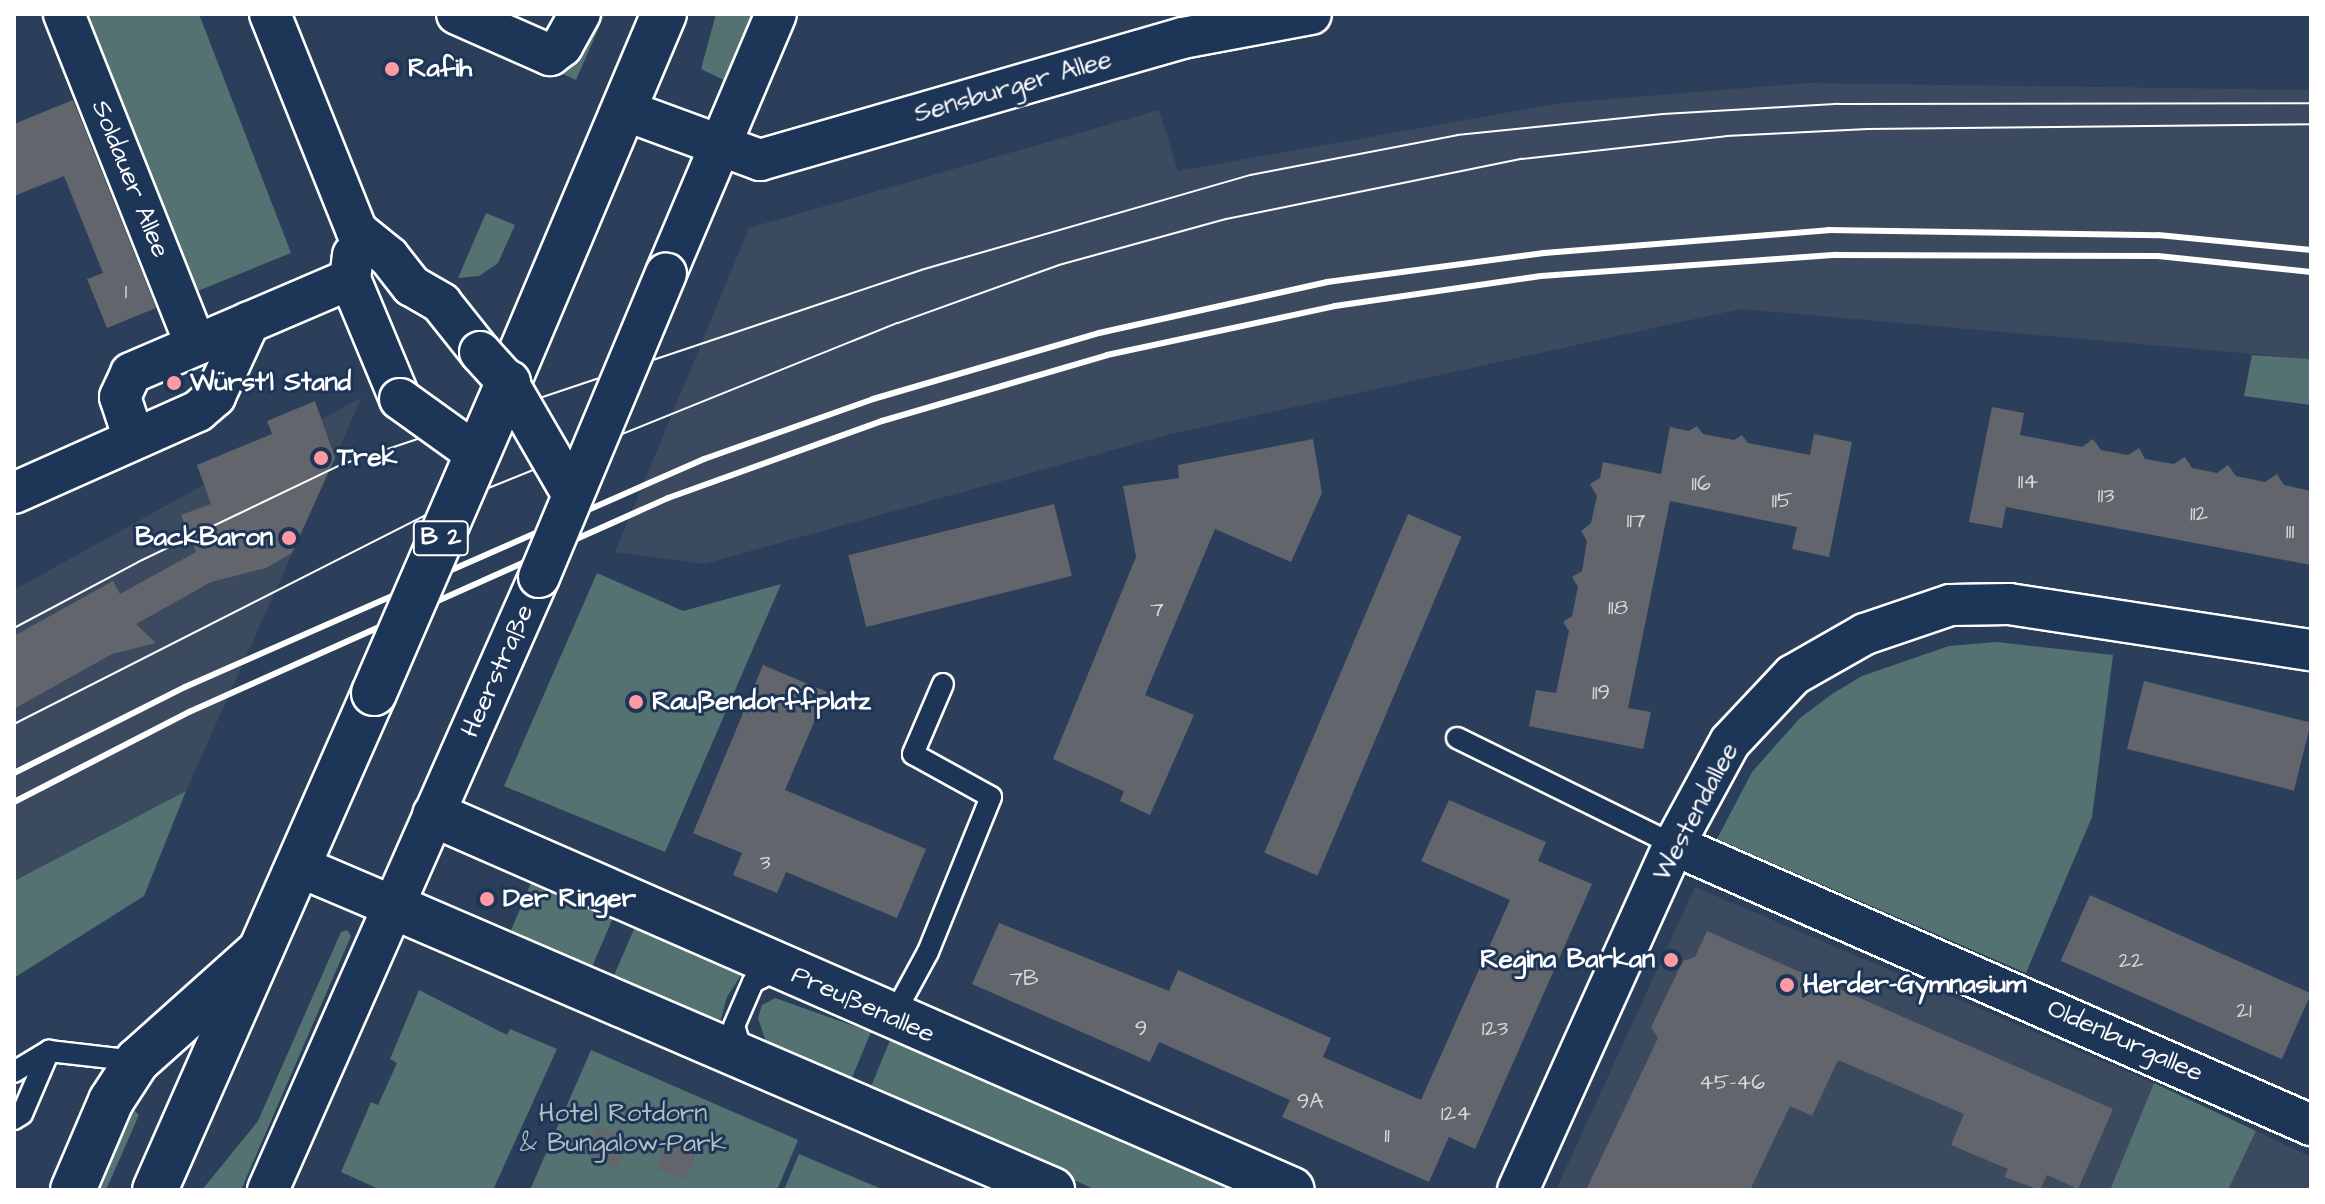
<!DOCTYPE html>
<meta charset="utf-8">
<style>
body{margin:0}
#map{position:relative;width:2325px;height:1204px;overflow:hidden;background:#2b3f5b;font-family:"Architects Daughter",sans-serif}
div>[style]{position:absolute}
[style*='--x']{left:calc(var(--x)*1px);top:calc(var(--y)*1px);width:calc(var(--w)*1px);rotate:calc(var(--a)*1deg)}
.built>*{inset:0;background:#3c4a60}
.green>*{inset:0;background:#547271;transform-origin:0 0}
.building>*{inset:0;background:#62656c;transform-origin:0 0}
.roads{filter:drop-shadow(2px 0 #fff) drop-shadow(-2px 0 #fff) drop-shadow(0 2px #fff) drop-shadow(0 -2px #fff)}
.service>*{height:20px;margin:-10px;padding:0 10px;transform-origin:10px;border-radius:10px;background:#1d3557}
.minor>*{height:40px;margin:-20px;padding:0 20px;transform-origin:20px;border-radius:20px;background:#1d3557}
.tertiary>*{height:44px;margin:-22px;padding:0 22px;transform-origin:22px;border-radius:22px;background:#1d3557}
.secondary>*{height:44px;margin:-22px;padding:0 22px;transform-origin:22px;border-radius:22px;background:#1d3557}
.primary>*{height:44px;margin:-22px;padding:0 22px;transform-origin:22px;border-radius:22px;background:#1d3557}
.tram>*{height:2px;margin:-1px;padding:0 1px;transform-origin:1px;border-radius:1px;background:#fff}
.rail>*{height:6px;margin:-3px;padding:0 3px;transform-origin:3px;border-radius:3px;background:#fff}
.bridges{filter:drop-shadow(2px 0 #fff) drop-shadow(-2px 0 #fff) drop-shadow(0 2px #fff) drop-shadow(0 -2px #fff)}
.minor-bridge>*{height:40px;margin:-20px;padding:0 20px;transform-origin:20px;border-radius:20px;background:#1d3557}
.primary-bridge>*{height:44px;margin:-22px;padding:0 22px;transform-origin:22px;border-radius:22px;background:#1d3557}
.dots>*{width:22px;height:22px;translate:-50% -50%;box-sizing:border-box;border:4px solid #1d3557;border-radius:50%}
span{translate:-50% -50%;white-space:nowrap;text-align:center;line-height:1.15;-webkit-text-stroke:6px #1d3557;paint-order:stroke}
.number-label{font-size:22px;color:#d8d8da}
.number-label span{-webkit-text-stroke-width:0}
.shield-label span{padding:2px 6px;background:#1d3557;border:2px solid;border-radius:6px;-webkit-text-stroke-width:0}
.shield-label{font-size:24px;color:#fff;font-weight:700}
.poi-label{font-size:26px;color:#fff;font-weight:700}
.left{translate:0 -50%;text-align:left}
.right{translate:-100% -50%;text-align:right}
.street-label{font-size:26px;color:#fff}
.park-label{font-size:26px;color:#b2c0bf}
.frame{position:absolute;inset:0;border:16px solid #fff;pointer-events:none}
</style>
<div id="map">
<div class="built">
<i style="clip-path:polygon(1808px 83px,2311px 90px,2311px 359px,1740px 309px,1167px 435px,704px 564px,615px 552px,749px 228px,1159px 110px,1178px 171px,1561px 103px)"></i>
<i style="clip-path:polygon(362px 397px,186px 791px,14px 881px,14px 590px)"></i>
<i style="clip-path:polygon(1695px 887px,2154px 1083px,2110px 1190px,1556px 1190px)"></i>
<i style="clip-path:polygon(2256px 1131px,2311px 1157px,2311px 1190px,2228px 1190px)"></i>
</div>
<div class="green">
<i style="clip-path:polygon(78px 14px,199px 14px,291px 253px,188px 295px)"></i>
<i style="clip-path:polygon(592px 14px,605px 14px,576px 80px,554px 70px)"></i>
<i style="clip-path:polygon(716px 14px,762px 14px,728px 82px,701px 69px)"></i>
<i style="clip-path:polygon(486px 213px,515px 225px,498px 263px,479px 276px,458px 278px)"></i>
<i style="clip-path:polygon(2252px 355px,2311px 359px,2311px 405px,2244px 396px)"></i>
<i style="clip-path:polygon(597px 573px,683px 611px,781px 584px,665px 852px,504px 786px)"></i>
<i style="clip-path:polygon(1997px 642px,2113px 655px,2092px 817px,2026px 973px,1717px 839px,1752px 772px,1800px 718px,1832px 694px,1862px 676px,1949px 646px)"></i>
<i style="clip-path:polygon(186px 791px,144px 896px,14px 978px,14px 881px)"></i>
<i style="left:531px;top:883px;width:89px;height:57px;rotate:23deg"></i>
<i style="clip-path:polygon(635px 927px,743px 972px,727px 997px,719px 1026px,612px 980px)"></i>
<i style="clip-path:polygon(347px 930px,351px 936px,241px 1190px,202px 1190px,258px 1121px,341px 932px)"></i>
<i style="clip-path:polygon(419px 990px,507px 1035px,510px 1029px,557px 1049px,493px 1190px,381px 1190px,341px 1172px,371px 1102px,378px 1105px,397px 1063px,390px 1059px)"></i>
<i style="clip-path:polygon(775px 998px,871px 1032px,851px 1080px,767px 1045px,758px 1018px,762px 1005px)"></i>
<i style="clip-path:polygon(891px 1038px,1243px 1190px,1096px 1190px,870px 1089px)"></i>
<i style="clip-path:polygon(591px 1050px,798px 1140px,777px 1190px,530px 1190px)"></i>
<i style="clip-path:polygon(2154px 1083px,2256px 1131px,2228px 1190px,2110px 1190px)"></i>
<i style="clip-path:polygon(129px 1105px,139px 1115px,106px 1190px,90px 1190px)"></i>
<i style="clip-path:polygon(799px 1154px,884px 1190px,784px 1190px)"></i>
</div>
<div class="building">
<i style="clip-path:polygon(73px 100px,156px 308px,107px 328px,87px 279px,103px 273px,64px 176px,14px 196px,14px 124px)"></i>
<i style="clip-path:polygon(315px 401px,335px 458px,292px 553px,266px 568px,211px 582px,136px 624px,156px 643px,112px 654px,14px 709px,14px 636px,113px 581px,120px 594px,196px 552px,181px 515px,211px 504px,197px 465px,272px 434px,267px 421px)"></i>
<i style="clip-path:polygon(1992px 407px,2024px 413px,2020px 435px,2082px 447px,2093px 439px,2101px 450px,2128px 455px,2139px 448px,2145px 459px,2174px 464px,2185px 457px,2192px 468px,2217px 473px,2228px 465px,2236px 476px,2265px 482px,2277px 474px,2284px 485px,2311px 491px,2311px 565px,2006px 507px,2002px 528px,1969px 522px)"></i>
<i style="clip-path:polygon(1697px 426px,1703px 434px,1734px 440px,1742px 435px,1748px 443px,1810px 455px,1814px 434px,1852px 442px,1829px 557px,1792px 549px,1797px 527px,1670px 501px,1628px 708px,1651px 712px,1643px 749px,1529px 726px,1536px 690px,1556px 693px,1569px 631px,1563px 622px,1572px 616px,1578px 587px,1572px 577px,1582px 571px,1587px 541px,1581px 531px,1591px 523px,1597px 496px,1590px 484px,1600px 478px,1603px 462px,1661px 474px,1670px 427px,1689px 431px)"></i>
<i style="clip-path:polygon(1313px 439px,1322px 493px,1291px 562px,1215px 529px,1145px 695px,1194px 715px,1150px 815px,1120px 801px,1124px 791px,1053px 759px,1136px 557px,1123px 486px,1179px 478px,1178px 465px)"></i>
<i style="left:1054px;top:504px;width:74px;height:212px;rotate:76deg"></i>
<i style="left:1408px;top:514px;width:58px;height:368px;rotate:23deg"></i>
<i style="clip-path:polygon(763px 665px,827px 692px,785px 790px,926px 849px,897px 918px,786px 872px,777px 893px,733px 875px,742px 853px,693px 833px)"></i>
<i style="left:2144px;top:681px;width:172px;height:70px;rotate:14deg"></i>
<i style="clip-path:polygon(1449px 800px,1546px 842px,1538px 861px,1592px 884px,1475px 1149px,1449px 1137px,1429px 1182px,1282px 1117px,1290px 1100px,1159px 1042px,1150px 1062px,972px 984px,999px 923px,1169px 991px,1178px 970px,1331px 1038px,1323px 1057px,1421px 1100px,1510px 900px,1421px 861px)"></i>
<i style="left:2090px;top:895px;width:242px;height:72px;rotate:24deg"></i>
<i style="clip-path:polygon(1707px 931px,2113px 1109px,2078px 1189px,2047px 1175px,2040px 1190px,2004px 1177px,2008px 1169px,1951px 1145px,1964px 1114px,1838px 1060px,1812px 1116px,1790px 1106px,1750px 1190px,1586px 1190px,1658px 1038px,1651px 1027px,1683px 961px,1695px 957px)"></i>
<i style="left:597px;top:1126px;width:36px;height:31px;rotate:24deg"></i>
<i style="left:670px;top:1136px;width:31px;height:35px;rotate:22deg"></i>
</div>
<div class="roads">
<div class="service">
<i style="--x:1457;--y:738;--w:242;--a:26.2"></i>
<i style="--x:892;--y:1018;--w:75;--a:-61.4"></i>
<i style="--x:928;--y:952;--w:167;--a:-67.9"></i>
<i style="--x:991;--y:797;--w:89;--a:-151.1"></i>
<i style="--x:913;--y:754;--w:76;--a:-66.8"></i>
<i style="--x:743;--y:1055;--w:30;--a:-107"></i>
<i style="--x:734;--y:1026;--w:48;--a:-66.6"></i>
<i style="--x:753;--y:982;--w:30;--a:-26"></i>
<i style="--x:14;--y:1072;--w:41;--a:-31"></i>
<i style="--x:49;--y:1051;--w:89;--a:6.5"></i>
<i style="--x:14;--y:1119;--w:9;--a:-32"></i>
<i style="--x:22;--y:1114;--w:69;--a:-66.8"></i>
</div>
<div class="minor">
<i style="--x:64;--y:14;--w:354;--a:68.3"></i>
<i style="--x:270;--y:14;--w:234;--a:68.2"></i>
<i style="--x:357;--y:231;--w:41;--a:39.1"></i>
<i style="--x:389;--y:257;--w:37;--a:52"></i>
<i style="--x:412;--y:286;--w:34;--a:30"></i>
<i style="--x:441;--y:303;--w:63;--a:51.5"></i>
<i style="--x:457;--y:14;--w:102;--a:23.8"></i>
<i style="--x:550;--y:55;--w:15;--a:-37"></i>
<i style="--x:562;--y:46;--w:37;--a:-61"></i>
<i style="--x:624;--y:110;--w:145;--a:20.2"></i>
<i style="--x:760;--y:160;--w:440;--a:-16.1"></i>
<i style="--x:1183;--y:38;--w:130;--a:-10.6"></i>
<i style="--x:353;--y:255;--w:24;--a:97"></i>
<i style="--x:350;--y:279;--w:130;--a:67.4"></i>
<i style="--x:666;--y:273;--w:281;--a:-67"></i>
<i style="--x:134;--y:439;--w:44;--a:-108.4"></i>
<i style="--x:120;--y:397;--w:26;--a:-65"></i>
<i style="--x:131;--y:373;--w:238;--a:-23.2"></i>
<i style="--x:14;--y:493;--w:201;--a:-24"></i>
<i style="--x:198;--y:411;--w:23;--a:-41"></i>
<i style="--x:215;--y:396;--w:81;--a:-65.3"></i>
<i style="--x:1674;--y:845;--w:696;--a:23.73"></i>
<i style="--x:298;--y:866;--w:100;--a:23"></i>
<i style="--x:268;--y:1190;--w:670;--a:-66.15"></i>
<i style="--x:1518;--y:1190;--w:379;--a:-65.7"></i>
<i style="--x:1674;--y:845;--w:117;--a:-61.5"></i>
<i style="--x:1730;--y:742;--w:92;--a:-46.8"></i>
<i style="--x:1793;--y:675;--w:83;--a:-29.7"></i>
<i style="--x:1865;--y:634;--w:90;--a:-18.8"></i>
<i style="--x:1950;--y:605;--w:59;--a:-1"></i>
<i style="--x:2009;--y:604;--w:305;--a:8.7"></i>
</div>
<div class="tertiary">
<i style="--x:435;--y:815;--w:935;--a:23.63"></i>
<i style="--x:390;--y:905;--w:721;--a:23.29"></i>
</div>
<div class="secondary">
<i style="--x:73;--y:1190;--w:97;--a:-66.9"></i>
<i style="--x:111;--y:1101;--w:48;--a:-57"></i>
<i style="--x:137;--y:1061;--w:165;--a:-41.8"></i>
</div>
<div class="primary">
<i style="--x:508;--y:383;--w:401;--a:-67.1"></i>
<i style="--x:155;--y:1190;--w:543;--a:-66.22"></i>
</div>
</div>
<div class="tram">
<i style="--x:14;--y:628;--w:140;--a:-28"></i>
<i style="--x:138;--y:562;--w:227;--a:-25.6"></i>
<i style="--x:343;--y:464;--w:610;--a:-18.55"></i>
<i style="--x:921;--y:270;--w:342;--a:-16.1"></i>
<i style="--x:1250;--y:175;--w:211;--a:-10.9"></i>
<i style="--x:1457;--y:135;--w:207;--a:-5.8"></i>
<i style="--x:1663;--y:114;--w:176;--a:-3.3"></i>
<i style="--x:1839;--y:104;--w:472;--a:-0.1"></i>
<i style="--x:14;--y:724;--w:482;--a:-26.9"></i>
<i style="--x:444;--y:506;--w:489;--a:-22"></i>
<i style="--x:898;--y:323;--w:171;--a:-19.8"></i>
<i style="--x:1059;--y:265;--w:173;--a:-15.4"></i>
<i style="--x:1226;--y:219;--w:302;--a:-11.5"></i>
<i style="--x:1522;--y:159;--w:205;--a:-6.4"></i>
<i style="--x:1726;--y:136;--w:142;--a:-2.8"></i>
<i style="--x:1868;--y:129;--w:443;--a:-0.6"></i>
</div>
<div class="rail">
<i style="--x:14;--y:773;--w:191;--a:-26.7"></i>
<i style="--x:185;--y:687;--w:567;--a:-23.72"></i>
<i style="--x:704;--y:459;--w:179;--a:-19.5"></i>
<i style="--x:873;--y:399;--w:235;--a:-16.3"></i>
<i style="--x:1099;--y:333;--w:234;--a:-12.6"></i>
<i style="--x:1327;--y:282;--w:219;--a:-7.6"></i>
<i style="--x:1544;--y:253;--w:285;--a:-4.6"></i>
<i style="--x:1828;--y:230;--w:330;--a:0.9"></i>
<i style="--x:2158;--y:235;--w:154;--a:5.6"></i>
<i style="--x:14;--y:802;--w:197;--a:-27.2"></i>
<i style="--x:189;--y:712;--w:525;--a:-24.07"></i>
<i style="--x:668;--y:498;--w:227;--a:-19.8"></i>
<i style="--x:882;--y:421;--w:234;--a:-16.3"></i>
<i style="--x:1107;--y:355;--w:233;--a:-12.1"></i>
<i style="--x:1335;--y:306;--w:208;--a:-8.3"></i>
<i style="--x:1541;--y:276;--w:296;--a:-4.1"></i>
<i style="--x:1836;--y:255;--w:322;--a:0.2"></i>
<i style="--x:2158;--y:256;--w:154;--a:6"></i>
</div>
<div class="bridges">
<div class="minor-bridge">
<i style="--x:480;--y:352;--w:42;--a:47.9"></i>
<i style="--x:508;--y:383;--w:129;--a:59.9"></i>
<i style="--x:400;--y:399;--w:96;--a:35.7"></i>
<i style="--x:539;--y:577;--w:329;--a:-67.3"></i>
</div>
<div class="primary-bridge">
<i style="--x:374;--y:693;--w:338;--a:-66.6"></i>
</div>
</div>
<div class="dots">
<i style="left:392px;top:69px;background:#ff9aa2"></i>
<i style="left:174px;top:383px;background:#ff9aa2"></i>
<i style="left:321px;top:458px;background:#ff9aa2"></i>
<i style="left:289px;top:538px;background:#ff9aa2"></i>
<i style="left:636px;top:702px;background:#ff9aa2"></i>
<i style="left:487px;top:899px;background:#ff9aa2"></i>
<i style="left:1671px;top:960px;background:#ff9aa2"></i>
<i style="left:1787px;top:985px;background:#ff9aa2"></i>
</div>
<div class="number-label">
<span style="left:126px;top:292px">1</span>
<span style="left:2028px;top:482px">114</span>
<span style="left:1701px;top:484px">116</span>
<span style="left:2106px;top:496px">113</span>
<span style="left:1782px;top:501px">115</span>
<span style="left:2199px;top:514px">112</span>
<span style="left:1636px;top:521px">117</span>
<span style="left:2290px;top:532px">111</span>
<span style="left:1618px;top:608px">118</span>
<span style="left:1157px;top:610px">7</span>
<span style="left:1601px;top:693px">119</span>
<span style="left:765px;top:863px">3</span>
<span style="left:2131px;top:961px">22</span>
<span style="left:1024px;top:979px">7B</span>
<span style="left:2244px;top:1011px">21</span>
<span style="left:1141px;top:1029px">9</span>
<span style="left:1495px;top:1029px">123</span>
<span style="left:1732px;top:1083px">45-46</span>
<span style="left:1310px;top:1102px">9A</span>
<span style="left:1456px;top:1114px">124</span>
<span style="left:1387px;top:1136px">11</span>
</div>
<div class="shield-label">
<span style="left:441px;top:538px">B 2</span>
</div>
<div class="poi-label">
<span class="left" style="left:408px;top:69px">Rafih</span>
<span class="left" style="left:190px;top:383px">Würst'l Stand</span>
<span class="left" style="left:337px;top:458px">Trek</span>
<span class="right" style="left:273px;top:538px">BackBaron</span>
<span class="left" style="left:652px;top:702px">Raußendorffplatz</span>
<span class="left" style="left:503px;top:899px">Der Ringer</span>
<span class="right" style="left:1655px;top:960px">Regina Barkan</span>
<span class="left" style="left:1803px;top:985px">Herder-Gymnasium</span>
</div>
<div class="street-label">
<span style="left:1013px;top:87px;rotate:-16deg">Sensburger Allee</span>
<span style="left:130px;top:179px;rotate:68deg">Soldauer Allee</span>
<span style="left:498px;top:671px;rotate:-66deg">Heerstraße</span>
<span style="left:1696px;top:812px;rotate:-62deg">Westendallee</span>
<span style="left:863px;top:1005px;rotate:24deg">Preußenallee</span>
<span style="left:2125px;top:1041px;rotate:24deg">Oldenburgallee</span>
</div>
<div class="park-label">
<span style="left:623px;top:1129px">Hotel Rotdorn<br>&amp; Bungalow-Park</span>
</div>
<div class="frame"></div>
</div>
